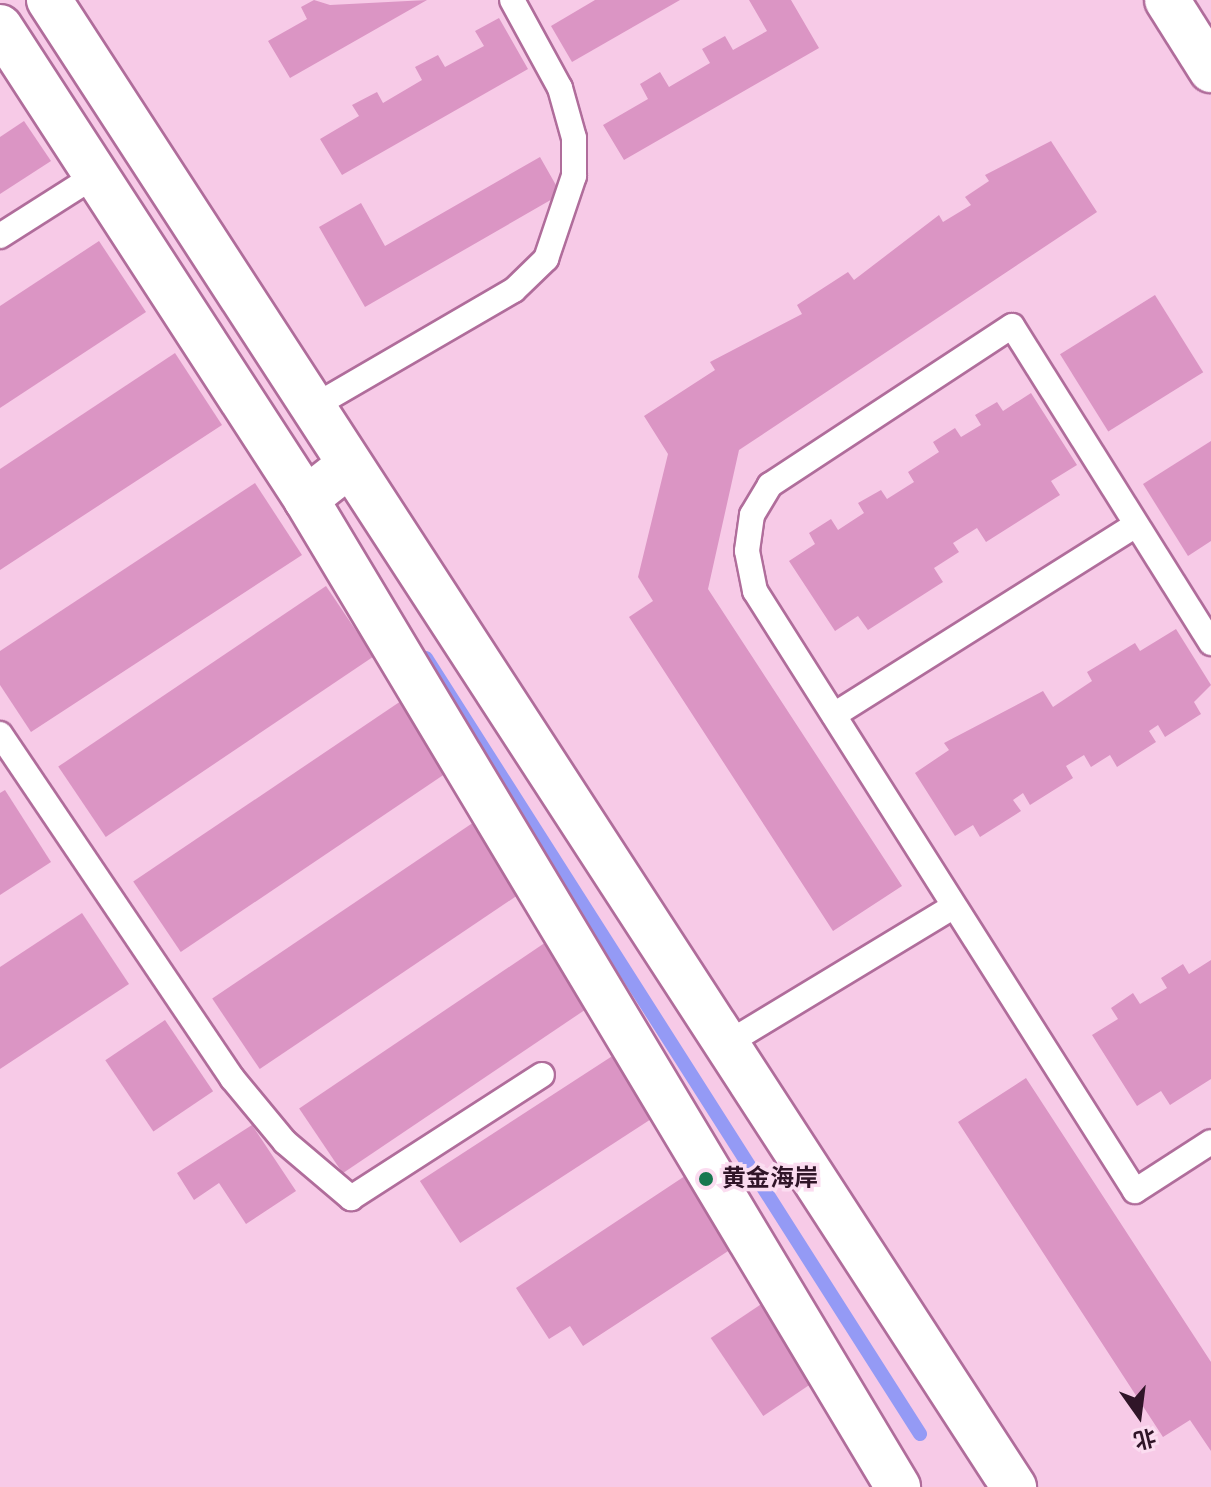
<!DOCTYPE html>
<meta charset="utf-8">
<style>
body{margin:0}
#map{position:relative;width:1211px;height:1487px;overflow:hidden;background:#f7cae7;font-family:"Source Sans 3","Noto Sans SC",sans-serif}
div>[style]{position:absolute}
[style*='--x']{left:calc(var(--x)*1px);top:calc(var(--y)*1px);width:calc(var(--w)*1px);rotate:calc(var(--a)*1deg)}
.stream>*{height:14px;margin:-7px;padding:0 7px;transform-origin:7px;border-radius:7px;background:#949af5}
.building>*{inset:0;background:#db95c4;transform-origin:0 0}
.roads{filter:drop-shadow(2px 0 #b06d9b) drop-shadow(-2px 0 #b06d9b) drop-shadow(0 2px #b06d9b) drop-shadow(0 -2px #b06d9b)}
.lane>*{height:24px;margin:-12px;padding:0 12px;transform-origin:12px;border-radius:12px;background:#fff}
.street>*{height:44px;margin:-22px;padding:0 22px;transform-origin:22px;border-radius:22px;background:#fff}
.secondary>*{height:44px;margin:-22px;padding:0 22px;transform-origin:22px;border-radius:22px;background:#fff}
.dots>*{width:22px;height:22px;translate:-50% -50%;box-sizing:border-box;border:4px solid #fbdcf0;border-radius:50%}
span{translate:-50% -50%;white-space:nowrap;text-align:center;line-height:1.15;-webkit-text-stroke:7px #fbdcf0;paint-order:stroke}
.poi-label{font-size:24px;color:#301528;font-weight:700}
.left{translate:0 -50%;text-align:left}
.north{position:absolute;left:1099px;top:1375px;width:80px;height:80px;-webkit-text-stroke:6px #fbdcf0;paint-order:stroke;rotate:166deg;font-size:22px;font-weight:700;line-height:32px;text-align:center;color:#301528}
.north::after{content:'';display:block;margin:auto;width:28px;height:36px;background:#301528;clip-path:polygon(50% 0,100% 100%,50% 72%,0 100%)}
</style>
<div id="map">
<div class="stream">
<i style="--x:426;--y:658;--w:920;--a:57.52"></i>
</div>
<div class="building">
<i style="clip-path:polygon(314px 0,330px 5px,427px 0,290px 78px,268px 41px,307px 19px,301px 7px)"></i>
<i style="clip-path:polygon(595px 0,680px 0,572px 62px,551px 26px)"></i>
<i style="clip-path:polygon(749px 0,791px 0,819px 48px,624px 160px,603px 125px,648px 99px,640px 84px,660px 72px,669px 87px,710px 63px,702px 49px,725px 36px,733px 50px,767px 31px)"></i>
<i style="clip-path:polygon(499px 18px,528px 69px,342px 175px,320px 139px,359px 116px,352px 105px,377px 92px,383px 103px,422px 80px,415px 67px,438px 55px,445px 67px,484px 46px,475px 31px)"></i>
<i style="clip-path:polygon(24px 121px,51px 161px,0 194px,0 137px)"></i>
<i style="clip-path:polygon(1051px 141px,1097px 212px,739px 450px,708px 589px,902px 886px,833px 931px,629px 617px,653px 601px,638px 577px,668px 454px,644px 416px,715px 370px,710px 362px,802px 314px,797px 305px,848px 272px,854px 280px,939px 215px,943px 222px,971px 205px,965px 197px,989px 181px,985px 175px)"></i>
<i style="clip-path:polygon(540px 157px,561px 194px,365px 307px,319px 227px,361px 203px,385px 246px)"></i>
<i style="clip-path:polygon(99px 241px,146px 312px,0 408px,0 306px)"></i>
<i style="left:1155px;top:295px;width:91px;height:112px;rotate:58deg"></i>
<i style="clip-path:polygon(175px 353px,222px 425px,0 570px,0 469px)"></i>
<i style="clip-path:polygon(1031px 393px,1077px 465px,1051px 481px,1060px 495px,986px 542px,977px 528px,953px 543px,959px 552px,934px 568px,943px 582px,868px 630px,858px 616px,835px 631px,789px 561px,815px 544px,809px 533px,831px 519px,838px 530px,864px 513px,858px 503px,881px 490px,887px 499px,914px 482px,908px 472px,939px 452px,933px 442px,955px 428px,961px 437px,981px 425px,975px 415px,997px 402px,1003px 411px)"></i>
<i style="clip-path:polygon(1211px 441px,1211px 541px,1188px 556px,1143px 484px)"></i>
<i style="clip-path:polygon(255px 483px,302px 555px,31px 732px,0 685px,0 651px)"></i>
<i style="left:326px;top:586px;width:85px;height:323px;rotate:56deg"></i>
<i style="clip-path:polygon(1176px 629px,1211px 685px,1194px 702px,1201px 714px,1165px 737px,1158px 725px,1149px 731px,1156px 742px,1117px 767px,1110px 755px,1091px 767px,1084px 755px,1066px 766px,1073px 778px,1030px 805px,1023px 793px,1013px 800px,1021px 811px,980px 837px,973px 825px,955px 836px,915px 773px,949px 750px,944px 743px,1043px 691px,1053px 707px,1092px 681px,1087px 672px,1135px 643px,1140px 651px)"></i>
<i style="left:401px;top:701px;width:85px;height:323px;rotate:56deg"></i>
<i style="clip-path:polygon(5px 790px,51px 862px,0 895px,0 793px)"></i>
<i style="left:480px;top:818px;width:85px;height:323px;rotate:56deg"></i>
<i style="clip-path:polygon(82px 913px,129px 984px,0 1069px,0 967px)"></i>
<i style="left:552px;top:938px;width:78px;height:305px;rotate:56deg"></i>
<i style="clip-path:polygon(1211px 960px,1211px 1079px,1170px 1105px,1161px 1091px,1137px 1106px,1092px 1035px,1118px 1019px,1111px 1008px,1133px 993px,1140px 1004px,1167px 988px,1161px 978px,1183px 964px,1189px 974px)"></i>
<i style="left:165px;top:1020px;width:86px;height:72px;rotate:56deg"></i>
<i style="left:617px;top:1053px;width:74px;height:235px;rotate:57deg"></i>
<i style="clip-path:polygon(1026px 1078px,1211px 1362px,1211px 1451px,1190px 1420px,1163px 1437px,958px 1122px)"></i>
<i style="clip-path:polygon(252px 1125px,296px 1191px,246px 1224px,219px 1183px,194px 1200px,177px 1173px)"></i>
<i style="clip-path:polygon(700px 1166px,748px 1238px,583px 1346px,570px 1326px,549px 1339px,516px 1288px)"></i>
<i style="left:782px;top:1290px;width:94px;height:86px;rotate:56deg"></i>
</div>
<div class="roads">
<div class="lane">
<i style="--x:0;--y:236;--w:114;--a:-32.4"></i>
<i style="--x:311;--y:408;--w:235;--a:-30.2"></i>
<i style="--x:514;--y:290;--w:45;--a:-44.1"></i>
<i style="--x:546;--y:259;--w:88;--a:-71.4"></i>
<i style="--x:574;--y:176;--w:38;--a:-90"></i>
<i style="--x:574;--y:138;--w:52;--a:-105.6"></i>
<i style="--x:560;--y:88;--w:100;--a:-118.6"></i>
<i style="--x:1211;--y:643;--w:374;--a:-122.1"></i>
<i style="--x:1012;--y:326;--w:290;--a:146.7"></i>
<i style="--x:770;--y:485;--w:35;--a:121"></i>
<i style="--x:752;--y:515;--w:36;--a:98"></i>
<i style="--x:747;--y:551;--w:41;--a:78.7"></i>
<i style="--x:755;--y:591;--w:710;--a:57.65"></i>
<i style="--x:1135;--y:1191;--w:90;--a:-32.8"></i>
<i style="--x:834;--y:715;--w:357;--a:-32.2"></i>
<i style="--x:0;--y:734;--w:415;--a:56"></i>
<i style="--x:232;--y:1078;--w:83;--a:50.4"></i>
<i style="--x:285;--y:1142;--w:87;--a:40.3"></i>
<i style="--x:351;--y:1198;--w:227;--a:-32.8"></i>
<i style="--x:728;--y:1043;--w:264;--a:-31.2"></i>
</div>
<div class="street">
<i style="--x:1167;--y:0;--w:83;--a:57.8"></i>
<i style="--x:306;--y:499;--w:55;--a:-38.3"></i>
</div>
<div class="secondary">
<i style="--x:49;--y:0;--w:1773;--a:57.02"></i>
<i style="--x:0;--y:27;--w:563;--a:57.04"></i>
<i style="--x:306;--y:499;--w:1152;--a:59.07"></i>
</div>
</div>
<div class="dots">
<i style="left:706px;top:1179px;background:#177850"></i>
</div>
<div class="poi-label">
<span class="left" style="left:722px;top:1179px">黄金海岸</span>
</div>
<div class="north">北</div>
</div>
